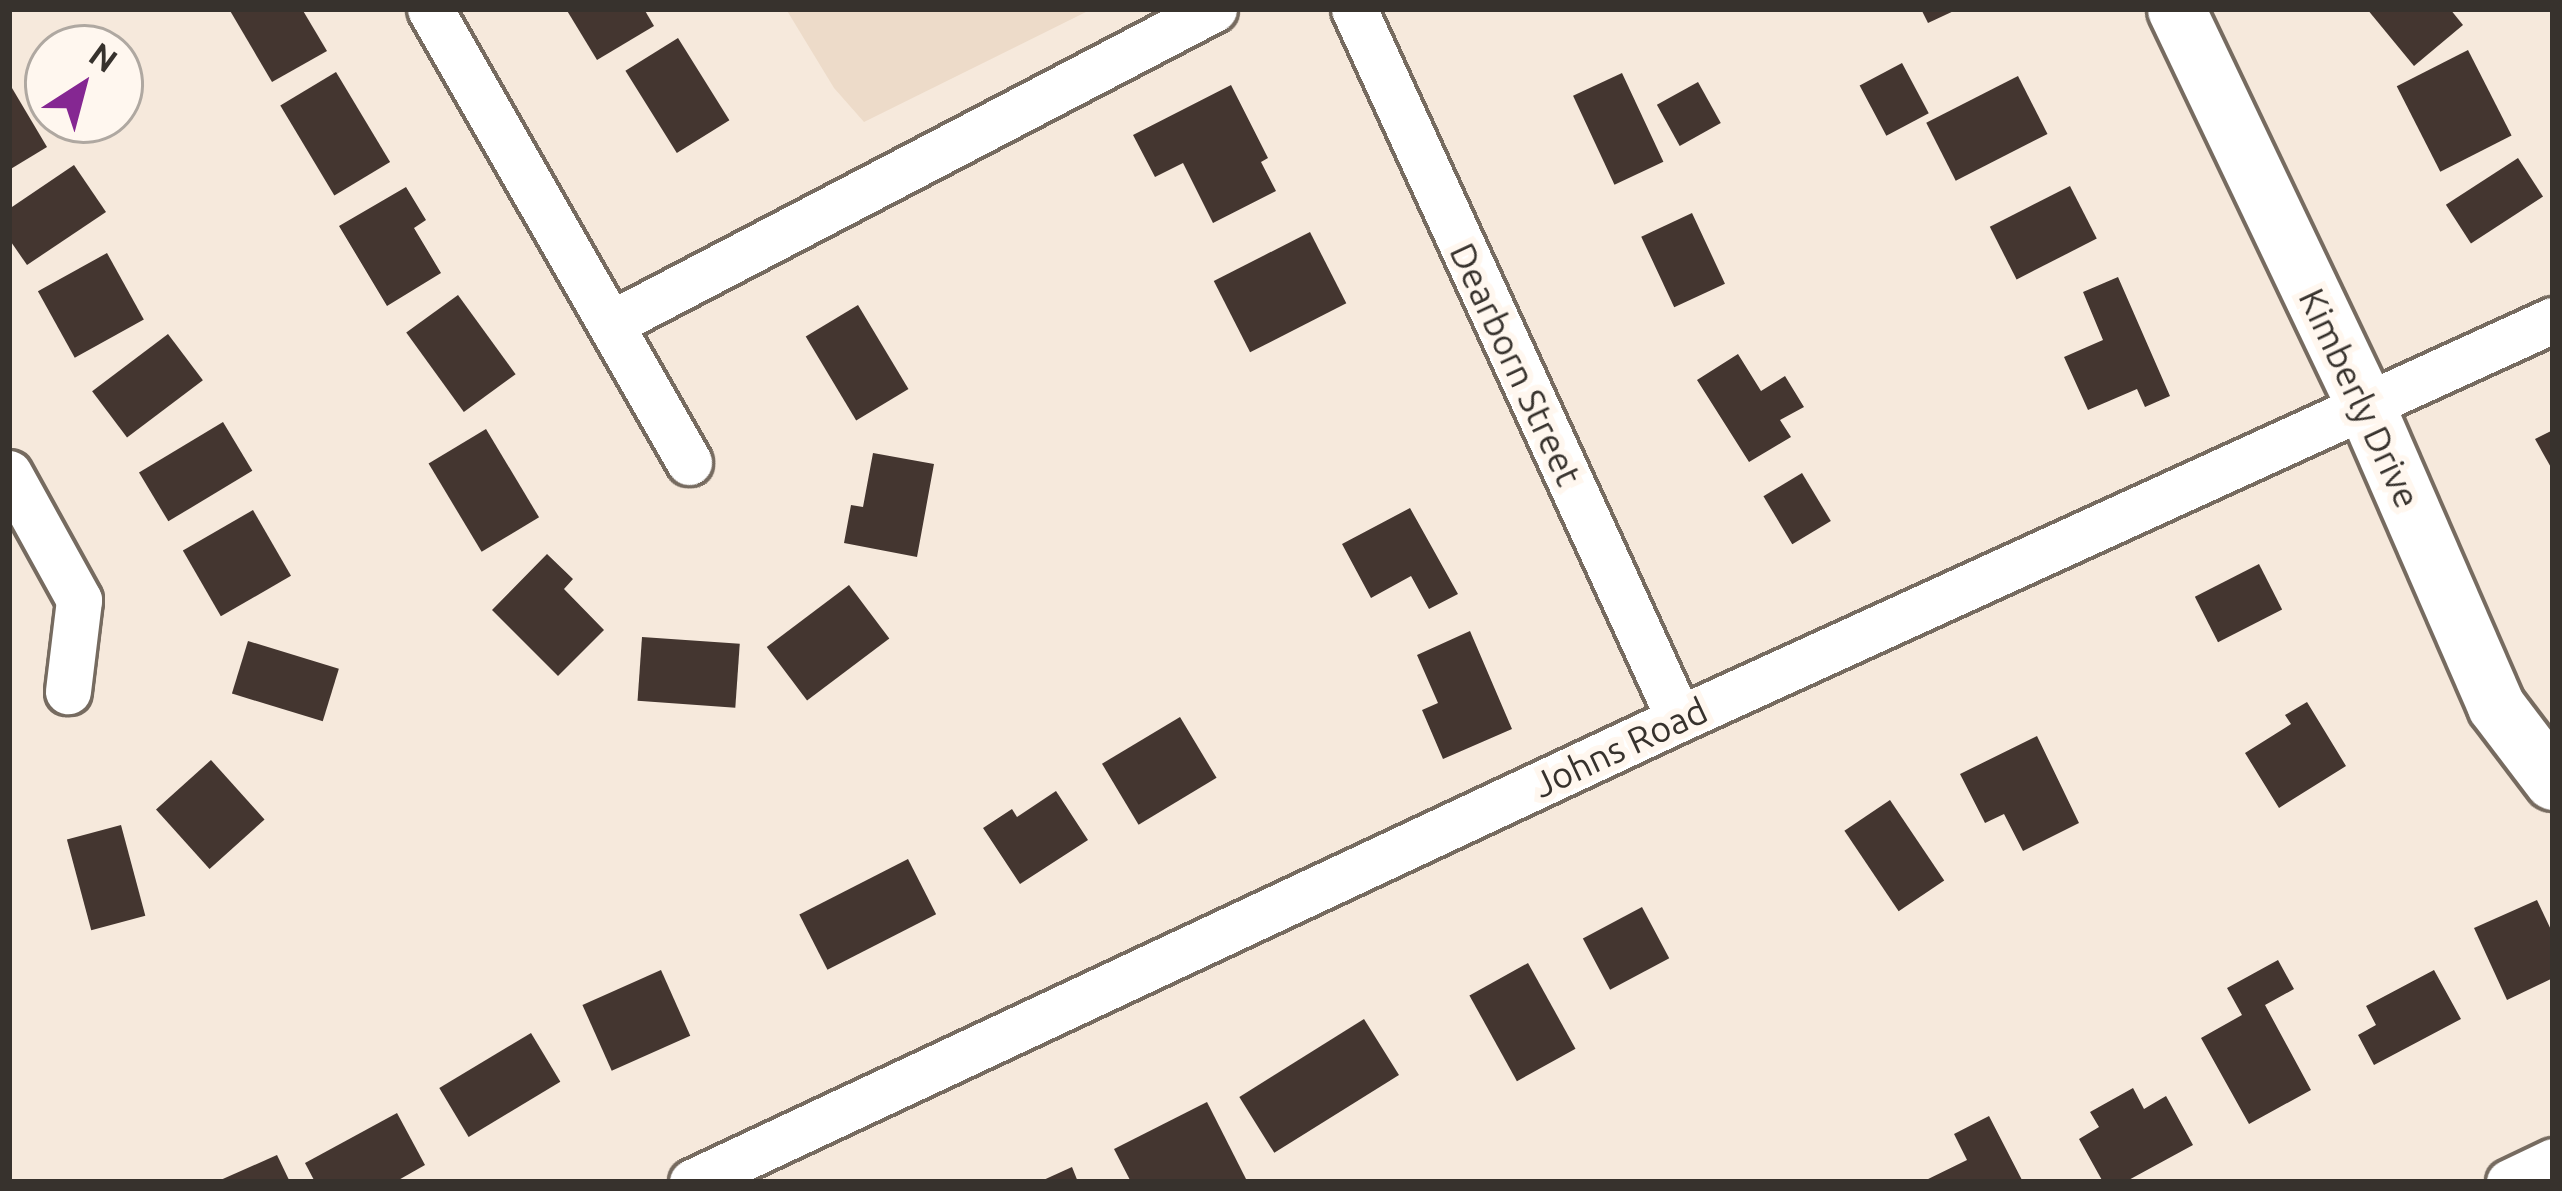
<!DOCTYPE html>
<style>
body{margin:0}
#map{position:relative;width:2562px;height:1191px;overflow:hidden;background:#f6e9dc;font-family:Ubuntu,sans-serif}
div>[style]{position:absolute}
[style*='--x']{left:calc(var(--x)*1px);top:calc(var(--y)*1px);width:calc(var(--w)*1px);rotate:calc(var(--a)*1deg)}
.built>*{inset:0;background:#eddbc9}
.building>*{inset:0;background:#443630;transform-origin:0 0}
.roads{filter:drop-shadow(3px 0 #766b60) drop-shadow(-3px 0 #766b60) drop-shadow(0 3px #766b60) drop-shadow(0 -3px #766b60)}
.minor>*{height:45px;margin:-22.5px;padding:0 22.5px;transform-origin:22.5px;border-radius:22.5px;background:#fff}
.tertiary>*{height:57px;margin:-28.5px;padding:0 28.5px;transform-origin:28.5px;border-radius:28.5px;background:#fff}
span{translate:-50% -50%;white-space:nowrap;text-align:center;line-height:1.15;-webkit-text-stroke:12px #fff7ef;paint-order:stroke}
.street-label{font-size:36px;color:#37322d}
.frame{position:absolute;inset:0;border:12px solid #37322d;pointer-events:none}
.north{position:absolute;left:24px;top:24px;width:120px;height:120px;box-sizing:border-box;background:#fff7ef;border:3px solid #afa8a1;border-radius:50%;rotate:36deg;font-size:33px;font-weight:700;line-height:48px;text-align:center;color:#37322d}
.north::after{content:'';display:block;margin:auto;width:42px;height:54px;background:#852792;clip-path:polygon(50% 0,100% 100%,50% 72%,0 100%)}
</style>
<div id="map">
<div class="built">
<i style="clip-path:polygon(786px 9px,1092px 9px,864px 122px,834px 88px)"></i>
</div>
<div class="building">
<i style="clip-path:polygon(229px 9px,302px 9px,327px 51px,272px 82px)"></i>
<i style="clip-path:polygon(566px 9px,644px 9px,654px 26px,597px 60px)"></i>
<i style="clip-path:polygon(1921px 9px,1958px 9px,1928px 23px)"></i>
<i style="clip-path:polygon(2367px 9px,2450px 9px,2463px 25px,2414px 66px)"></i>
<i style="left:678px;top:38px;width:97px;height:62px;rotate:58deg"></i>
<i style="left:2468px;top:50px;width:96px;height:80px;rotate:63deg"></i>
<i style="left:1902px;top:63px;width:57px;height:48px;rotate:62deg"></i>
<i style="left:336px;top:72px;width:105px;height:65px;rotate:59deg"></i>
<i style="left:1622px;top:73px;width:98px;height:54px;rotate:65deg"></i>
<i style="left:2018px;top:76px;width:65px;height:103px;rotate:63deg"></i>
<i style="left:1698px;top:82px;width:47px;height:47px;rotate:61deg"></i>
<i style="clip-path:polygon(9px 83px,47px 147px,9px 170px)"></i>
<i style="clip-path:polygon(1231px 85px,1268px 158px,1261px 162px,1276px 191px,1213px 223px,1183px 163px,1155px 177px,1133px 135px)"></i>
<i style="left:2518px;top:158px;width:46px;height:86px;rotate:57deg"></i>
<i style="clip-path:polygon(74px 165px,106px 212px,27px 265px,9px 239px,9px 209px)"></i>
<i style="left:2070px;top:186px;width:59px;height:90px;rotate:63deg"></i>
<i style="clip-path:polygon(406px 187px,426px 220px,414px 228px,441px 273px,387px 306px,339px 226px)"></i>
<i style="left:1692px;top:213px;width:78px;height:56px;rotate:65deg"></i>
<i style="left:1310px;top:232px;width:80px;height:108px;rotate:63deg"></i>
<i style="left:107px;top:253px;width:76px;height:79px;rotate:61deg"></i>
<i style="clip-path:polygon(2118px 277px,2170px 396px,2145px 407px,2137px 389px,2088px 410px,2064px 357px,2103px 340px,2083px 292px)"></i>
<i style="left:458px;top:295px;width:98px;height:64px;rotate:54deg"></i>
<i style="left:858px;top:305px;width:98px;height:61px;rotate:59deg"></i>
<i style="left:168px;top:334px;width:58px;height:95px;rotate:53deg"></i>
<i style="clip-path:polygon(1738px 354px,1761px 391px,1785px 376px,1804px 407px,1780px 420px,1791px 437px,1749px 462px,1697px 380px)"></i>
<i style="left:223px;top:422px;width:57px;height:98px;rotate:59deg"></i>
<i style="left:486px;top:429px;width:103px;height:67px;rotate:59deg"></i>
<i style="clip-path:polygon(2553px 430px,2553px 471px,2535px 439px)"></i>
<i style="clip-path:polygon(873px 453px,934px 464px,917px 557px,844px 543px,851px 505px,863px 507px)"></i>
<i style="left:1802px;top:473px;width:56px;height:45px;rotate:59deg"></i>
<i style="clip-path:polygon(1410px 508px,1458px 594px,1429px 609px,1411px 576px,1371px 598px,1342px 544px)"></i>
<i style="left:253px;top:510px;width:76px;height:81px;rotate:60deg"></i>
<i style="clip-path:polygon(547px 554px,573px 579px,564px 589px,604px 630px,558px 676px,492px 610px)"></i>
<i style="left:2259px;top:564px;width:51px;height:72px;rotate:63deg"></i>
<i style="left:849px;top:585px;width:67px;height:103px;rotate:53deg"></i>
<i style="clip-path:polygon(1470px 631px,1512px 729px,1443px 759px,1422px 710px,1438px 703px,1417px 655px)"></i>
<i style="left:642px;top:637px;width:98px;height:64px;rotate:4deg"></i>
<i style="left:248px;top:641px;width:95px;height:55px;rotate:17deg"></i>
<i style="clip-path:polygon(2307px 702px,2346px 766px,2279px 808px,2245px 753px,2291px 724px,2285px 715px)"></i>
<i style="left:1180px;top:717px;width:71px;height:91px;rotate:59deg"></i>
<i style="clip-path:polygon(2037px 736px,2079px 823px,2023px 851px,2004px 814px,1985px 823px,1960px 774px)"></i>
<i style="left:211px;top:760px;width:80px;height:74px;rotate:48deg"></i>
<i style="clip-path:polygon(1056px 791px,1088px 840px,1020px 884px,983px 828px,1012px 809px,1017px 817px)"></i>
<i style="left:1890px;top:800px;width:97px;height:55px;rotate:56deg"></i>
<i style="left:121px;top:825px;width:94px;height:56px;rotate:75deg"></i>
<i style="left:908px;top:859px;width:62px;height:122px;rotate:63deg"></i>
<i style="clip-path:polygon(2537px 900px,2553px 934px,2553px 978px,2507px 1000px,2474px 928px)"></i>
<i style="left:1642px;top:907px;width:58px;height:67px;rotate:62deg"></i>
<i style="clip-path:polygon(2278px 960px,2294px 989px,2265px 1005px,2311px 1090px,2249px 1124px,2201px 1038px,2242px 1015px,2227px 988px)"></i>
<i style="left:1528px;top:963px;width:98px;height:67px;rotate:61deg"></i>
<i style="left:661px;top:970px;width:72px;height:86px;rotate:66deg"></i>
<i style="clip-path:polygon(2434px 970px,2461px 1019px,2374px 1065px,2358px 1035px,2376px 1025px,2366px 1006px)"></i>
<i style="left:1364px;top:1019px;width:66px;height:147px;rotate:58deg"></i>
<i style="left:531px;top:1033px;width:57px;height:107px;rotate:59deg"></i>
<i style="clip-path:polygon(2133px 1088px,2144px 1109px,2166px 1096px,2193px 1145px,2125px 1182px,2103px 1182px,2079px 1139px,2099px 1127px,2090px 1112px)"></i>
<i style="clip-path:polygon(1207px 1102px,1246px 1179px,1131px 1182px,1114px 1149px)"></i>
<i style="clip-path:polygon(397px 1113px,425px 1165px,395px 1182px,315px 1182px,305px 1163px)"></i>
<i style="clip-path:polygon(1989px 1116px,2023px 1182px,1922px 1182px,1967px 1160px,1954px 1134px)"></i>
<i style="clip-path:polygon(277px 1155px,290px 1182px,216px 1182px)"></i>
<i style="clip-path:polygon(1072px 1167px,1078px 1182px,1039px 1182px)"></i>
</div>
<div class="roads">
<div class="minor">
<i style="--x:430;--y:9;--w:522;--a:60.24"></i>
<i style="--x:1354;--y:9;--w:781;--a:65.4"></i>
<i style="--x:612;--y:323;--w:679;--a:-27.55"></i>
<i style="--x:9;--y:473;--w:145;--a:61.1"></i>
<i style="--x:79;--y:600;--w:92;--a:96.9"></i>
<i style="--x:692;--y:1182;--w:1090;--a:-25.13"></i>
<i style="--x:1679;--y:719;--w:961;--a:-24.54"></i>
<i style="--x:2509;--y:1182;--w:49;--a:-25.5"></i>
</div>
<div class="tertiary">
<i style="--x:2176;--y:9;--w:443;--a:64.5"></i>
<i style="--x:2367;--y:409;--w:324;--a:66.5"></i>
<i style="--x:2496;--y:706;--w:94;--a:52.8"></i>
</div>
</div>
<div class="street-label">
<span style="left:1516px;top:364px;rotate:65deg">Dearborn Street</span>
<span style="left:2360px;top:398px;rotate:65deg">Kimberly Drive</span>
<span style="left:1620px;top:747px;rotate:-25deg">Johns Road</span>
</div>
<div class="frame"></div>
<div class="north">N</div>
</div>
